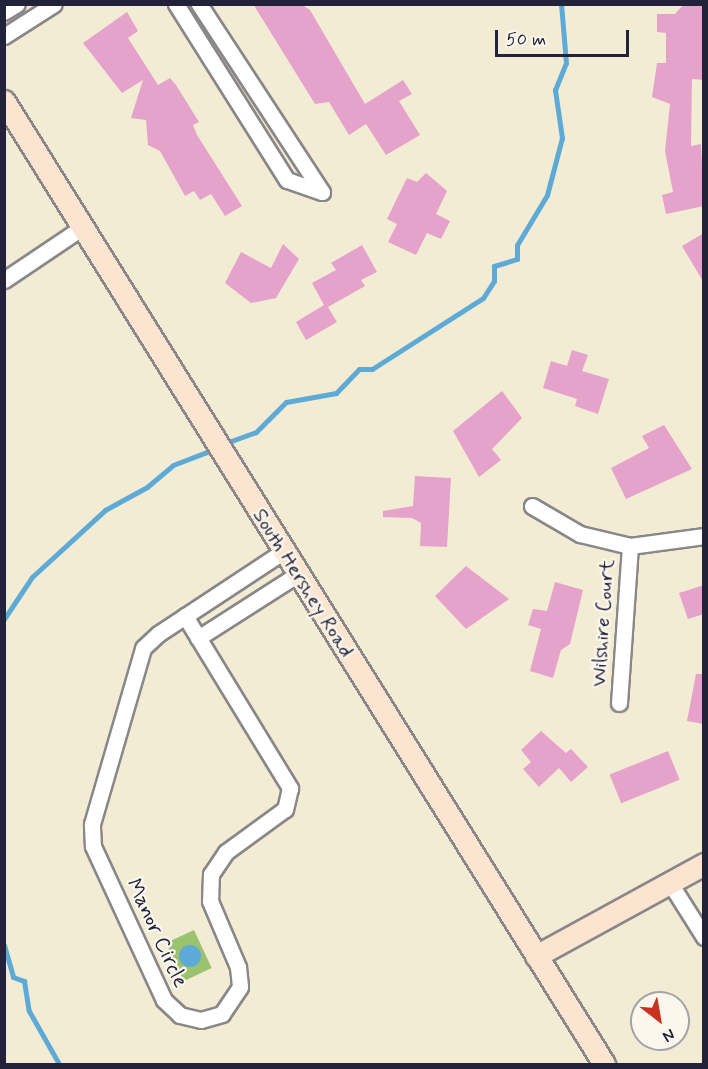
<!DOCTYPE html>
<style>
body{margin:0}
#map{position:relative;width:708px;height:1069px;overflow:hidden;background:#f3ecd5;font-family:Mynerve,sans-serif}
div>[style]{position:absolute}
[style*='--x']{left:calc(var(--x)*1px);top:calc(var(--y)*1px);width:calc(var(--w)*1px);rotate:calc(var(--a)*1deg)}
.green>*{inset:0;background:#9bc36f;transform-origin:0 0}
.water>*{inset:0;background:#5eaad7}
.round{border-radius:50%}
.stream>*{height:5px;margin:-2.5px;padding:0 2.5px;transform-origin:2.5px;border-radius:2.5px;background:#5eaad7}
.building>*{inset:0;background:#e5a2cb;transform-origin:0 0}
.roads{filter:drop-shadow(2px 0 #8a8788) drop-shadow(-2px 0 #8a8788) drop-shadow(0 2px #8a8788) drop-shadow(0 -2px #8a8788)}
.minor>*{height:15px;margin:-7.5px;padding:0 7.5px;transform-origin:7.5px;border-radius:7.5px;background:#fff}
.secondary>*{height:21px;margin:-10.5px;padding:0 10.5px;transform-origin:10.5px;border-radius:10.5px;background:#fce5d0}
span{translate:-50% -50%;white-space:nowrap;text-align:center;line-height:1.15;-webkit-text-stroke:4.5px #fbf7ec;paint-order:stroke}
.street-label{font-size:21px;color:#22223b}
.frame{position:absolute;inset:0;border:6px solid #22223b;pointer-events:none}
.north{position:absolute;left:630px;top:991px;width:60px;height:60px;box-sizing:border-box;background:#fbf7ec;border:2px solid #a4a2a5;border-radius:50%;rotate:149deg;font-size:16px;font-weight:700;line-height:24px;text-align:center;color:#22223b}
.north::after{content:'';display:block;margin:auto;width:21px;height:27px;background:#c8321e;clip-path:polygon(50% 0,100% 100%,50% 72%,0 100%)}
.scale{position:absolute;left:495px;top:30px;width:134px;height:27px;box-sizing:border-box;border:3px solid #22223b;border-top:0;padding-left:8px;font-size:18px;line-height:21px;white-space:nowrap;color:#22223b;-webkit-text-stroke:4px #fbf7ec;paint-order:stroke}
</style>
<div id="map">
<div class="green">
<i style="left:194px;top:930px;width:42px;height:31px;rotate:65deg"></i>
</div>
<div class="water">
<i class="round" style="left:179px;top:945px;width:22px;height:22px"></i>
</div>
<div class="stream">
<i style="--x:223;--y:444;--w:35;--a:-20"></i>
<i style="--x:256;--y:432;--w:42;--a:-45"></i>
<i style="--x:286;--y:402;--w:51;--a:-10.2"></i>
<i style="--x:336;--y:393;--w:33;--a:-46"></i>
<i style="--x:359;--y:369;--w:13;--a:0"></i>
<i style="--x:372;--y:369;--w:132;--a:-32.6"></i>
<i style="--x:483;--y:298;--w:20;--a:-57"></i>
<i style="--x:494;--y:281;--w:15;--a:-90"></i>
<i style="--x:494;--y:266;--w:24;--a:-17"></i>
<i style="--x:517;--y:259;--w:14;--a:-90"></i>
<i style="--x:517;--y:245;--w:58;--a:-59"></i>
<i style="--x:547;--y:195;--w:59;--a:-75.3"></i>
<i style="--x:562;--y:138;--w:49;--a:-98.3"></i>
<i style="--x:555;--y:90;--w:29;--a:-68"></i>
<i style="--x:566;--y:63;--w:59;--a:-94.8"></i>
<i style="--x:4;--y:619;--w:50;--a:-56.3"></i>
<i style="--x:32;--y:577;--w:99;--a:-42.5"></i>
<i style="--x:105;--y:510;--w:48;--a:-28.7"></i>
<i style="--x:147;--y:487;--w:34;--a:-40"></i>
<i style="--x:173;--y:465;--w:45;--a:-20.9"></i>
<i style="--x:4;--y:945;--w:33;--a:74"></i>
<i style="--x:13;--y:977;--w:12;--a:20"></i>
<i style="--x:24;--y:981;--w:30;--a:81"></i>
<i style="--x:29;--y:1011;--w:61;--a:60.5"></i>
</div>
<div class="building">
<i style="clip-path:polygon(253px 4px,301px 4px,310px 10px,365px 104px,403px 80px,412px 94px,399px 101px,420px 135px,386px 155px,366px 124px,349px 135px,329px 102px,315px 104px)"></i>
<i style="clip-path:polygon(684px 4px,704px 4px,704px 80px,692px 79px,691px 146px,701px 144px,704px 206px,666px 214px,662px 195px,673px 192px,665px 151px,670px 104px,652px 97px,657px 63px,666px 63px,666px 33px,657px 32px,657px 14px,675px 14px)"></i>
<i style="clip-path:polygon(127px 12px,138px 31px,128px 38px,158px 85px,170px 78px,176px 85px,199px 122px,193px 125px,197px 135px,242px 206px,225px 216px,211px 194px,200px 200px,194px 191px,185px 196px,160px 151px,148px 145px,146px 120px,131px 118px,143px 80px,122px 93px,83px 43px)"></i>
<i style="clip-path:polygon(426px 173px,447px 191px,436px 214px,450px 221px,441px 239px,427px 233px,416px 255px,388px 242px,397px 224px,387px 219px,407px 178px,417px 182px)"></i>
<i style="clip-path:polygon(704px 233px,704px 283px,682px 246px)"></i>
<i style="clip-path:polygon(283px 244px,299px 259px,276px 298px,251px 303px,225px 283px,241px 252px,271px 268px)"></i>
<i style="clip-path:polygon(362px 245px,377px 272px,361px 280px,365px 286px,328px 307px,337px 322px,306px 340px,296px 322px,324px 305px,312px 283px,336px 270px,331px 263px)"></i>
<i style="clip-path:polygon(572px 350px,588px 355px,582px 371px,609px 379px,598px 414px,575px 406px,577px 399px,543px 388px,551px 361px,567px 366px)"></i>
<i style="clip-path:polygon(502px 391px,522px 418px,492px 449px,501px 460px,479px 477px,453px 431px)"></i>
<i style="clip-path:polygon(664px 425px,692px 469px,626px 499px,611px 468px,649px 448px,642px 436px)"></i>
<i style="clip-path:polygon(415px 476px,451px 478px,447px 547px,420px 546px,421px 523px,412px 518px,383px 517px,383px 511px,413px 506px)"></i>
<i style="clip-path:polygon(466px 566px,509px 599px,466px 629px,435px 596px)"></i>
<i style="clip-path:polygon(555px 582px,583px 590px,570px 644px,561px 650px,553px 678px,530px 671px,541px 629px,528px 625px,533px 609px,547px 611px)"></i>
<i style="clip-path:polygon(704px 585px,704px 614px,688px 619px,679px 593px)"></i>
<i style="clip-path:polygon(696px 674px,704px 674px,704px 724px,687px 721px)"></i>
<i style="clip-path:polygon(541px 731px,566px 753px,571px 749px,588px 767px,571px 782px,559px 768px,539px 787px,523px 769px,531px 762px,521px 750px)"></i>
<i style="left:668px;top:751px;width:31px;height:63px;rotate:68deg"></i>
</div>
<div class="roads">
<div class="minor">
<i style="--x:176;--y:4;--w:208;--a:57.8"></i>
<i style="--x:287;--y:180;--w:37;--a:19"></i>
<i style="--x:322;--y:192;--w:225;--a:-123.2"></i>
<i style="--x:4;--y:12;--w:15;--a:-32"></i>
<i style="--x:4;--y:36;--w:59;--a:-32.6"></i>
<i style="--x:4;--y:280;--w:95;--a:-33.9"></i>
<i style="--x:532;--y:506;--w:56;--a:30.3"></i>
<i style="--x:580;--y:534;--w:51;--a:13.5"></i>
<i style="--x:630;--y:546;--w:75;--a:-7.7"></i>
<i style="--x:185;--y:616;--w:202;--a:58.6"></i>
<i style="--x:290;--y:788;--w:22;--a:103"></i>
<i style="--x:285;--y:809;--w:73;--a:143.9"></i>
<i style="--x:226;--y:852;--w:27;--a:124"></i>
<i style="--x:211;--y:874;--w:27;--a:92"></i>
<i style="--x:210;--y:901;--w:72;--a:67"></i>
<i style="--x:238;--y:967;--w:20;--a:84"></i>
<i style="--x:240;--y:987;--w:32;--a:124"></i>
<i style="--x:222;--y:1014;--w:22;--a:164"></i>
<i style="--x:201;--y:1020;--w:22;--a:-167"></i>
<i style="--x:180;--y:1015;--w:22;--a:-137"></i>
<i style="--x:164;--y:1000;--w:170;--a:-114.8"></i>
<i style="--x:93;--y:846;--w:22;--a:-93"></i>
<i style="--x:92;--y:824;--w:183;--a:-73.8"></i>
<i style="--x:143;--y:648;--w:21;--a:-43"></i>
<i style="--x:158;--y:634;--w:151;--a:-33.4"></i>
<i style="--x:198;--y:638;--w:119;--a:-32.6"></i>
<i style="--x:619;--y:703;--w:157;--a:-86"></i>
<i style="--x:670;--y:883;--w:64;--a:57.8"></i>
</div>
<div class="secondary">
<i style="--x:4;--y:101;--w:1135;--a:58.07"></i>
<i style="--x:536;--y:956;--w:192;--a:-28.7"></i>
</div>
</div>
<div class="street-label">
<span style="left:303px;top:583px;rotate:58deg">South Hershey Road</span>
<span style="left:603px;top:623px;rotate:-86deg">Wilshire Court</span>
<span style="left:157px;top:933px;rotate:65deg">Manor Circle</span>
</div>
<div class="frame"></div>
<div class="north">N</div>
<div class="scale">50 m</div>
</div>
